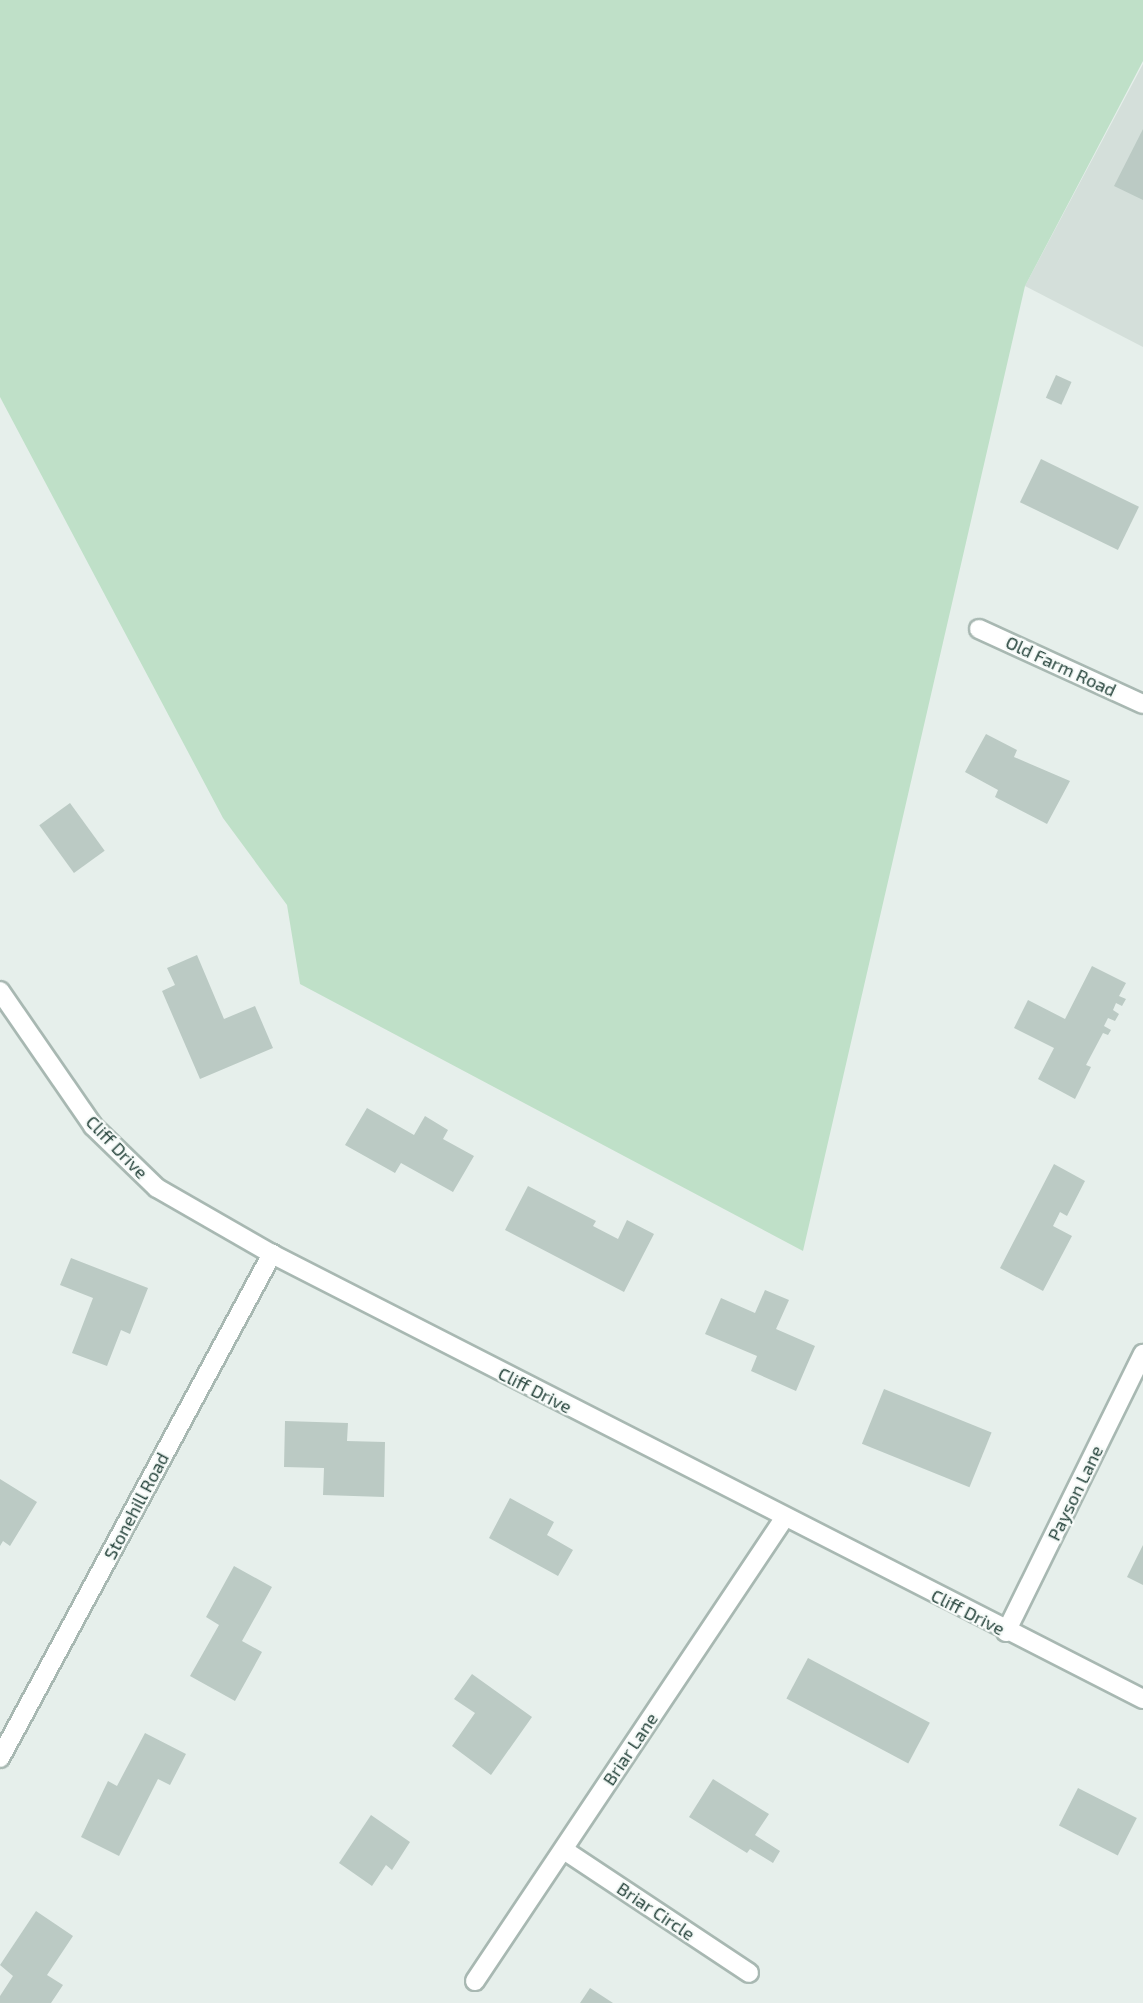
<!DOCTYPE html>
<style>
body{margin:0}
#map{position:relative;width:1143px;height:2003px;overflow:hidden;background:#e6efeb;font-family:"Exo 2",sans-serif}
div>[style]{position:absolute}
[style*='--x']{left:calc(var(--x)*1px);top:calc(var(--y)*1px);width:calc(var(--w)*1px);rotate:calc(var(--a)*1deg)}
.built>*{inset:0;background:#d4dfda}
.green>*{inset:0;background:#bfe0c8}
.building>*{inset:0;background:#bbcac4;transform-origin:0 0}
.roads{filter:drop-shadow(2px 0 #a8b8b2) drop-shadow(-2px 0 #a8b8b2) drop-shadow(0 2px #a8b8b2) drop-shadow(0 -2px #a8b8b2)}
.street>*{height:18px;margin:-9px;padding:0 9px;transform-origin:9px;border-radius:9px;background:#fff}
span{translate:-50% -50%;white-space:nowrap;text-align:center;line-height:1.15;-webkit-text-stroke:4.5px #f7fbf9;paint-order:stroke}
.street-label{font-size:18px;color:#24423a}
</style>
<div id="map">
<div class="built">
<i style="clip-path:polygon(1143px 64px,1143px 347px,1025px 286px)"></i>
</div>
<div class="green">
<i style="clip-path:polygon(0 0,1143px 0,1143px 61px,1025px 286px,803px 1251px,300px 984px,287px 905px,223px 818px,0 397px)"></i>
</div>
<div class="building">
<i style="clip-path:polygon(1143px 129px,1143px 200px,1114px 186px)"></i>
<i style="left:1056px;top:375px;width:17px;height:25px;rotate:24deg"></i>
<i style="left:1041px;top:459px;width:109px;height:48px;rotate:26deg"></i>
<i style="clip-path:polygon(986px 734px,1017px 750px,1014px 757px,1070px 781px,1047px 824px,995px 797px,998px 790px,965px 772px)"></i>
<i style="left:70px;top:803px;width:59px;height:38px;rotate:54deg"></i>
<i style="clip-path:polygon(197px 955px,224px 1019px,255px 1006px,273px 1048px,200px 1079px,162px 991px,175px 985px,167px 968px)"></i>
<i style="clip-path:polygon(1092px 966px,1126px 983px,1119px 996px,1126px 999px,1122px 1006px,1116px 1003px,1113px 1010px,1119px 1014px,1115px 1021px,1108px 1018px,1104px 1026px,1111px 1030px,1108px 1035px,1103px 1033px,1086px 1065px,1091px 1067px,1075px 1099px,1038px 1079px,1054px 1048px,1014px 1028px,1028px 1000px,1065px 1019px)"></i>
<i style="clip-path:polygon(367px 1108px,414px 1135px,425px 1116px,448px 1130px,443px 1139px,474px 1156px,453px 1192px,401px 1163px,395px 1173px,345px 1145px)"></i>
<i style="clip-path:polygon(1054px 1164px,1085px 1181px,1067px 1216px,1060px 1212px,1053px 1226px,1072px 1236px,1043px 1291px,1000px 1268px)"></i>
<i style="clip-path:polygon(528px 1186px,596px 1221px,593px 1226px,618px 1239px,627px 1220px,654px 1234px,624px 1292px,505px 1230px)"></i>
<i style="clip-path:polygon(71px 1258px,148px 1288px,130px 1334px,121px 1330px,107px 1366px,72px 1353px,93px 1298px,60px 1285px)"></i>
<i style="clip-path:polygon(765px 1290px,789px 1300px,776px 1329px,815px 1346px,796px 1391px,751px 1371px,757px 1356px,705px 1334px,721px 1298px,755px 1313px)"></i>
<i style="left:884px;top:1389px;width:116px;height:59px;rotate:22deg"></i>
<i style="clip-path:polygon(285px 1421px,348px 1423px,347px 1441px,385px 1442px,384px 1497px,323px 1495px,324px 1468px,284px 1467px)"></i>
<i style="clip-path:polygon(0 1479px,37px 1502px,10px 1546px,3px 1541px,0 1546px)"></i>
<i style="clip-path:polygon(510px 1498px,554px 1522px,547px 1535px,573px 1550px,558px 1576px,489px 1538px)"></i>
<i style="clip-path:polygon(1143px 1545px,1143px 1585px,1127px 1577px)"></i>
<i style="clip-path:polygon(234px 1566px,272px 1587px,242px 1641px,262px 1652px,235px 1701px,190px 1676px,219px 1625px,206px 1617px)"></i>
<i style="left:808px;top:1658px;width:138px;height:46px;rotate:28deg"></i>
<i style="clip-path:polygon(472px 1674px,532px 1717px,491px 1775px,452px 1746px,475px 1713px,454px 1699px)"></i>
<i style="clip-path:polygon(145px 1733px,186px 1754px,170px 1785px,158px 1779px,119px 1856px,81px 1837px,108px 1781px,117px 1786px)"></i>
<i style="clip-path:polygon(713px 1779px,769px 1814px,755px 1835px,780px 1851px,773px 1863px,750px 1849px,747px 1853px,689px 1817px)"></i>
<i style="left:1078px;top:1788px;width:66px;height:42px;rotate:27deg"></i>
<i style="clip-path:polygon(371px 1815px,410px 1842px,392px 1870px,386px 1865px,372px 1886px,339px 1863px)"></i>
<i style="clip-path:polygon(36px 1911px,73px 1936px,47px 1975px,63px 1985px,51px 2003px,0 2003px,0 1996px,13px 1976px,0 1965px)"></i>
<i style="clip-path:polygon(590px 1988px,613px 2003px,580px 2003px)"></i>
</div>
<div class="roads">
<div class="street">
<i style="--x:979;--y:629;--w:180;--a:24.6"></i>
<i style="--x:0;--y:991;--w:164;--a:55.4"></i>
<i style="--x:93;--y:1126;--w:89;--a:44.1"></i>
<i style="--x:157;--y:1188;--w:133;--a:29.9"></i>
<i style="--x:272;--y:1254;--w:978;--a:27.06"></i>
<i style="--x:1006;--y:1632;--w:310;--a:-63.8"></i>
<i style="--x:0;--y:1758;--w:573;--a:-61.65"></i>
<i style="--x:564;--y:1850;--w:222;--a:33.6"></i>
<i style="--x:475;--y:1981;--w:558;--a:-56.25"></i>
</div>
</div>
<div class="street-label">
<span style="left:1061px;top:666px;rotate:25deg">Old Farm Road</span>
<span style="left:117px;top:1147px;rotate:46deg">Cliff Drive</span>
<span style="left:535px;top:1390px;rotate:27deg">Cliff Drive</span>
<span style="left:1075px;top:1493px;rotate:-64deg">Payson Lane</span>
<span style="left:136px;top:1506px;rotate:-62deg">Stonehill Road</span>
<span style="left:968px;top:1612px;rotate:27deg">Cliff Drive</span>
<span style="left:630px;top:1749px;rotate:-56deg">Briar Lane</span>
<span style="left:656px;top:1911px;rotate:34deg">Briar Circle</span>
</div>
</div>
